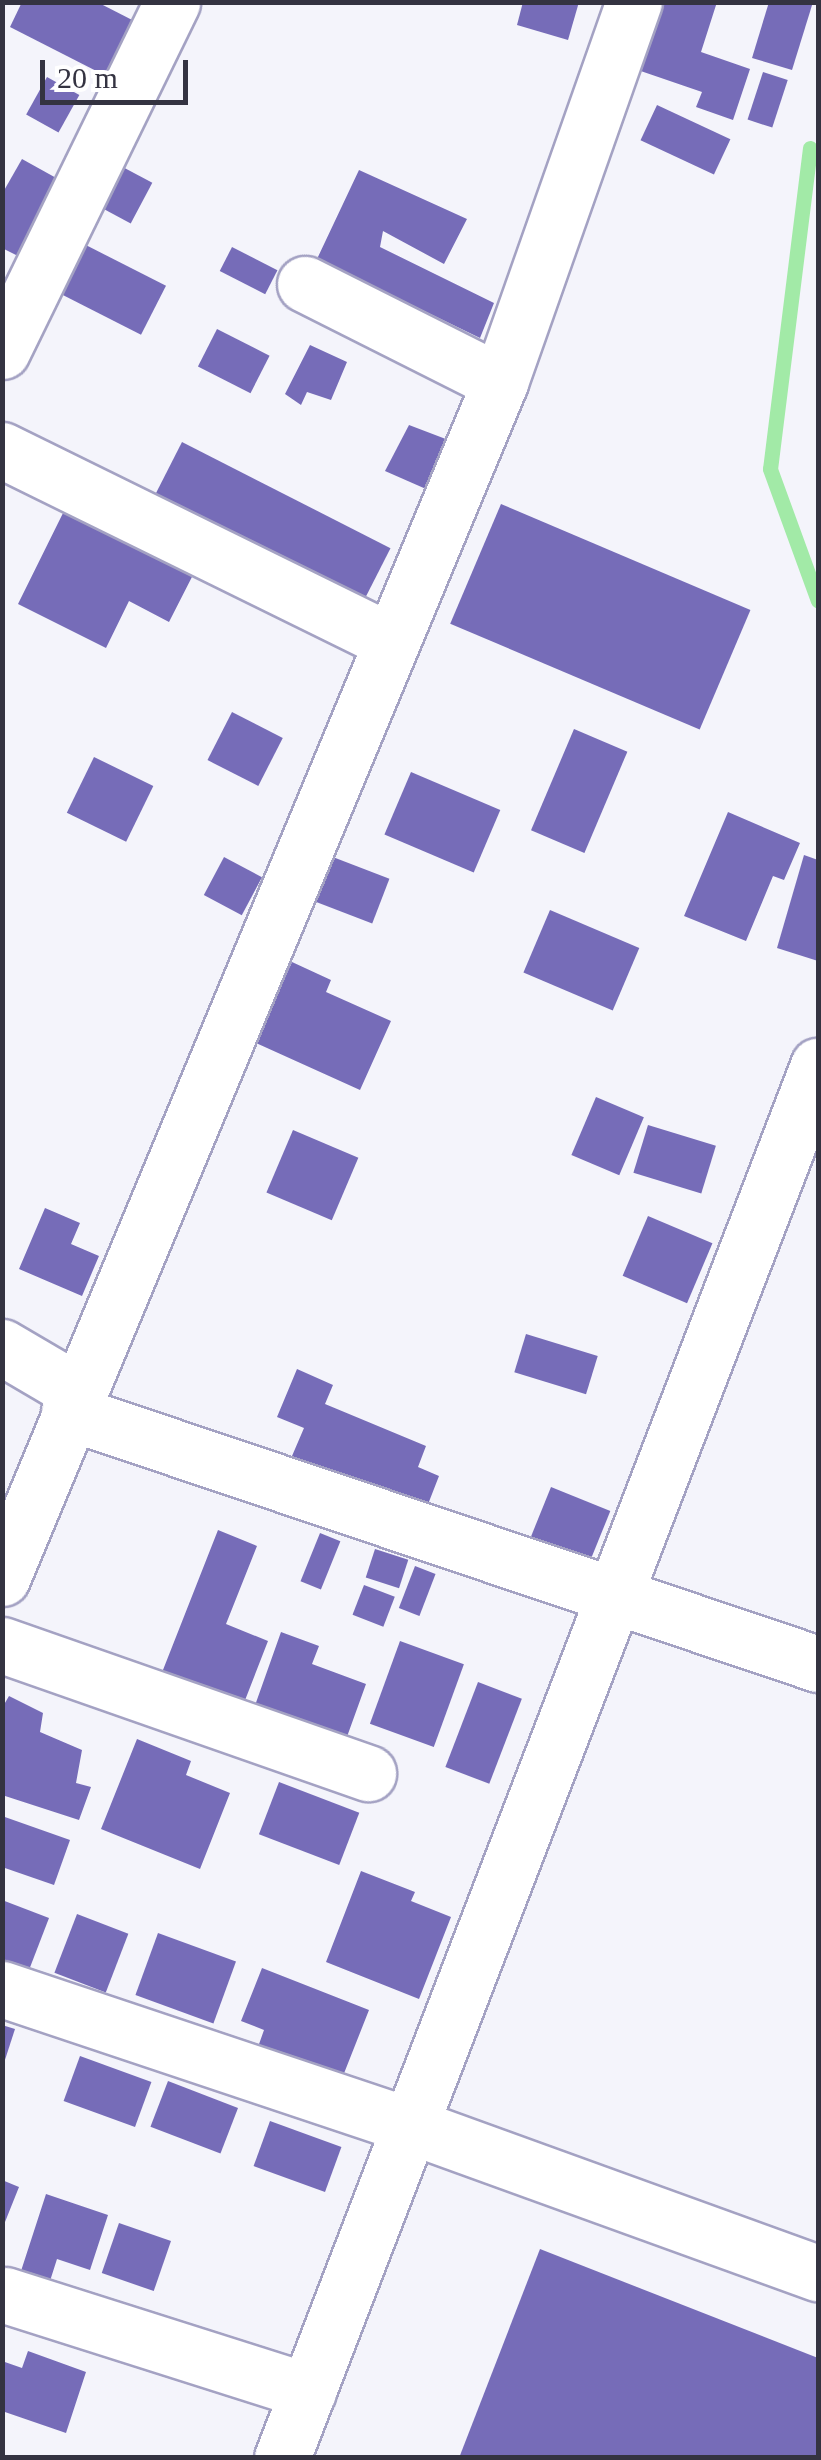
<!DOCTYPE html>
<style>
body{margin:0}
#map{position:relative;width:821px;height:2460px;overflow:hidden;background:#f4f4fb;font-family:"Times New Roman",serif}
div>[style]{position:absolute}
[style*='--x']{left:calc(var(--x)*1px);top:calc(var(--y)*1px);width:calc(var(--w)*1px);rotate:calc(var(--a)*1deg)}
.stream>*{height:15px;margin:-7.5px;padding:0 7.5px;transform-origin:7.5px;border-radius:7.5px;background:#a2eaa7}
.building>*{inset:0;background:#766cb8;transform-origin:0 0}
.roads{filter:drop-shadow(2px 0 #a4a2c3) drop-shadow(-2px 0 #a4a2c3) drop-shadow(0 2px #a4a2c3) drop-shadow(0 -2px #a4a2c3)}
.minor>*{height:55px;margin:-27.5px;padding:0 27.5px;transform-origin:27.5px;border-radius:27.5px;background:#fff}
span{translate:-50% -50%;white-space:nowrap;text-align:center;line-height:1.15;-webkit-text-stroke:10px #fff;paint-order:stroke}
.frame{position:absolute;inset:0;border:5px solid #343341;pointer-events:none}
.scale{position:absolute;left:40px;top:60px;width:148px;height:45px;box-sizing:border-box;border:5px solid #343341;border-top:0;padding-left:12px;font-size:30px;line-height:35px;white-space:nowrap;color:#343341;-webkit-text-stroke:8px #fff;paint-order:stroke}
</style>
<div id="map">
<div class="stream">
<i style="--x:810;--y:148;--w:323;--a:97.1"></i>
<i style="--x:770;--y:469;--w:140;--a:70"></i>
</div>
<div class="building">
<i style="clip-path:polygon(22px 2px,97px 2px,140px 24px,112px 79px,10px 27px)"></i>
<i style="clip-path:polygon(523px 2px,579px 2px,568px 40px,517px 25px)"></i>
<i style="clip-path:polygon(650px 2px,717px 2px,701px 52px,750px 69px,733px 120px,696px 107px,702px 92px,629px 67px)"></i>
<i style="clip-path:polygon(769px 2px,813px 2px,792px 70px,752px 58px)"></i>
<i style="left:763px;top:72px;width:26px;height:50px;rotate:18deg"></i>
<i style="left:47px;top:77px;width:37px;height:43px;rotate:29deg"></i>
<i style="left:657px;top:105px;width:81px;height:39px;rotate:25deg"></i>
<i style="clip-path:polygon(22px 159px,67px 184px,26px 260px,2px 248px,2px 194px)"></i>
<i style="left:117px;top:164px;width:40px;height:46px;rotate:28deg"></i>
<i style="clip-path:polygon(359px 170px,467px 219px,444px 264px,383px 231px,380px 247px,494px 303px,480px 338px,317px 259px)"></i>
<i style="left:76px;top:240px;width:101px;height:55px;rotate:27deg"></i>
<i style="left:232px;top:247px;width:51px;height:27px;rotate:27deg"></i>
<i style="left:217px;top:329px;width:59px;height:42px;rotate:27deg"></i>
<i style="clip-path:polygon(310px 345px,347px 362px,331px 400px,307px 392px,301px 405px,285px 394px)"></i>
<i style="clip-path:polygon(409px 425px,451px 441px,426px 489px,385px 471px)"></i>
<i style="left:182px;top:442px;width:234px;height:65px;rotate:27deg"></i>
<i style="left:501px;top:504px;width:271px;height:130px;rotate:23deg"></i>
<i style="clip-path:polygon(66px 507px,195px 571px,169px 622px,129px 601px,106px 648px,18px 604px)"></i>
<i style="left:232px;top:712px;width:57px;height:54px;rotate:27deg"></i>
<i style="left:574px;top:729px;width:58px;height:110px;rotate:23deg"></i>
<i style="left:94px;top:757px;width:66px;height:62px;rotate:26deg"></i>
<i style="left:411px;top:772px;width:97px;height:68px;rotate:23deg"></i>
<i style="clip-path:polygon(728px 812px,800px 843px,784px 880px,773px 876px,746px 941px,684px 916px)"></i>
<i style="left:325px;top:854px;width:69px;height:48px;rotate:21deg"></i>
<i style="clip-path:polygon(804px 855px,818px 860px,818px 961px,777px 948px)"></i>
<i style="left:224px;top:857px;width:43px;height:43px;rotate:28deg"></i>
<i style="left:550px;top:910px;width:97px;height:68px;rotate:23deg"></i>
<i style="clip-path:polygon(292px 962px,331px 980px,326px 992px,391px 1021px,360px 1090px,256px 1043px)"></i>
<i style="left:596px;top:1097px;width:52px;height:63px;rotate:23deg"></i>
<i style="left:648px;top:1125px;width:71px;height:50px;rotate:17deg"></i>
<i style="left:293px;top:1130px;width:71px;height:68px;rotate:23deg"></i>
<i style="clip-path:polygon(45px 1208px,80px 1223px,71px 1244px,99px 1256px,82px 1296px,19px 1269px)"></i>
<i style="left:648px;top:1216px;width:70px;height:65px;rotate:23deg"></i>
<i style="left:526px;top:1334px;width:75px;height:40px;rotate:17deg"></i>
<i style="clip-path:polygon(297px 1369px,333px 1385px,325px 1404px,426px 1446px,418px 1467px,439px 1476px,425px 1512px,292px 1456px,304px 1428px,277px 1417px)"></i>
<i style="left:551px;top:1487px;width:64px;height:60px;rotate:22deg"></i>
<i style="clip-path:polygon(218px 1530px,257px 1546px,226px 1624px,268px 1641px,242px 1708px,161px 1675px)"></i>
<i style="left:320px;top:1533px;width:22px;height:52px;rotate:22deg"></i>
<i style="left:375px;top:1549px;width:35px;height:30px;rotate:18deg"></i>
<i style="left:415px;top:1566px;width:22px;height:45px;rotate:21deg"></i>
<i style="left:364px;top:1585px;width:33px;height:32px;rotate:21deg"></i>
<i style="clip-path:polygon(281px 1632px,319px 1646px,312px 1664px,366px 1684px,344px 1745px,253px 1711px)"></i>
<i style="left:400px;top:1641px;width:68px;height:88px;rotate:20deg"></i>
<i style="left:478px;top:1682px;width:47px;height:91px;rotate:21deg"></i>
<i style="clip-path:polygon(9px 1696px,43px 1713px,40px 1732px,82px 1750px,76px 1783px,91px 1787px,79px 1820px,2px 1795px,2px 1708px)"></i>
<i style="clip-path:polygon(137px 1739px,191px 1761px,186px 1775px,230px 1793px,200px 1869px,101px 1829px)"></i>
<i style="left:279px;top:1782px;width:86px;height:56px;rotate:21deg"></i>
<i style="clip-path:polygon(2px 1816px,70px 1840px,54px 1885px,2px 1867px)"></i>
<i style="clip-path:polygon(361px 1871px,415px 1892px,411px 1901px,451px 1917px,419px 1999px,326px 1962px)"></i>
<i style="clip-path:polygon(2px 1900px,49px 1918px,24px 1983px,2px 1974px)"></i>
<i style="left:77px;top:1914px;width:55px;height:63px;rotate:21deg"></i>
<i style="left:158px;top:1933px;width:83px;height:66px;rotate:20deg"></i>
<i style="clip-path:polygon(262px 1968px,369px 2010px,341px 2081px,258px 2047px,264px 2030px,241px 2021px)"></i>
<i style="clip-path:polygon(2px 2025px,15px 2029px,3px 2066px,2px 2066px)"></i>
<i style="left:80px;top:2056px;width:76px;height:48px;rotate:20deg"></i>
<i style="left:168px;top:2081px;width:75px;height:49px;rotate:21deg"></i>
<i style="left:270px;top:2121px;width:76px;height:48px;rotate:20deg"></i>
<i style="clip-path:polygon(2px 2180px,19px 2187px,3px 2227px,2px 2227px)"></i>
<i style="clip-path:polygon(46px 2194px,108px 2215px,90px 2270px,57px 2259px,50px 2281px,21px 2271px)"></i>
<i style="left:119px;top:2223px;width:55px;height:53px;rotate:19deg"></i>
<i style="clip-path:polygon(540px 2249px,818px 2358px,818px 2458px,459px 2458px)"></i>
<i style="clip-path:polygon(28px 2351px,86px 2372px,66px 2433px,2px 2411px,2px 2361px,22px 2368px)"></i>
</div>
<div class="roads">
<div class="minor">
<i style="--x:305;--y:284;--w:218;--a:26.7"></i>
<i style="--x:2;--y:351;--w:388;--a:-64"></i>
<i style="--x:2;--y:450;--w:433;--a:26.2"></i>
<i style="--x:2;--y:1347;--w:87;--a:30.4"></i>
<i style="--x:69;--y:1412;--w:790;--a:18.6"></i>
<i style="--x:2;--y:1578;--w:1296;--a:-67.39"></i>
<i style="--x:500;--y:382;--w:403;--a:-70.6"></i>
<i style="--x:2;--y:1645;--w:388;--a:19.3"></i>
<i style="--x:2;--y:1989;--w:431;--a:18.5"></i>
<i style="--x:411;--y:2126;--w:433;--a:19.9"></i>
<i style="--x:5;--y:2295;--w:318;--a:17.6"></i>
<i style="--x:282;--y:2458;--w:1492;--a:-68.94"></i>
</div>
</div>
<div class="frame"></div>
<div class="scale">20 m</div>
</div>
